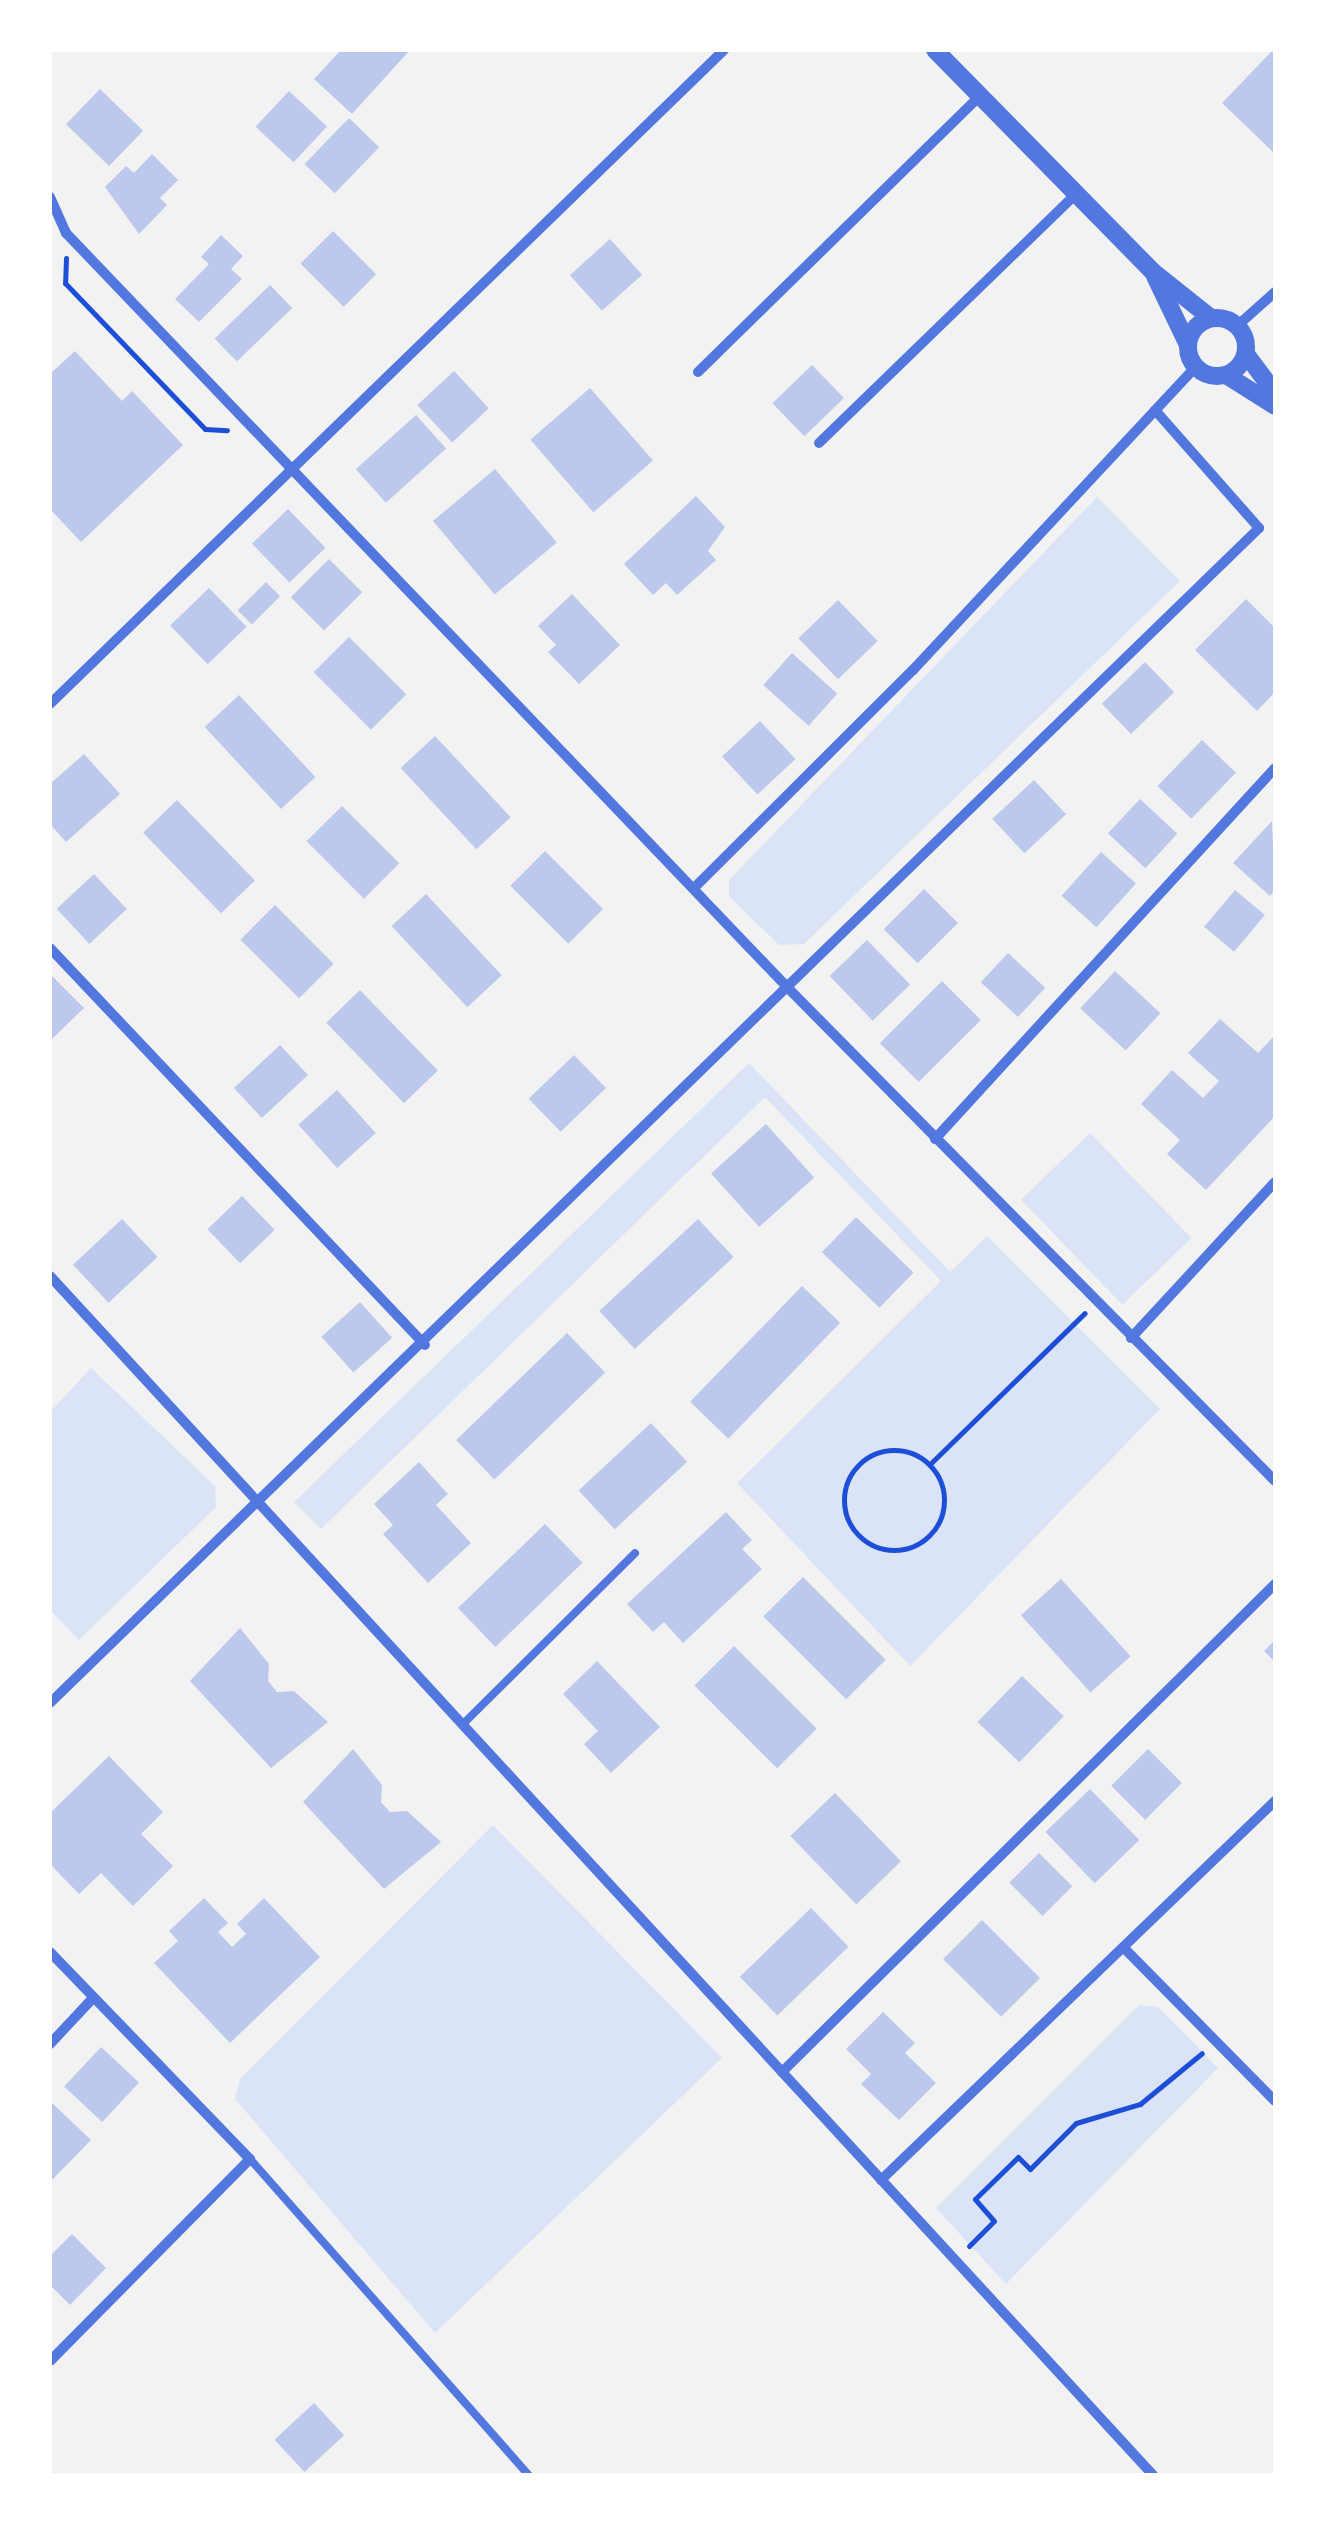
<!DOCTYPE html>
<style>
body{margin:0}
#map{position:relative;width:1325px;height:2525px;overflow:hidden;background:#f2f2f2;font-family:"Golos Text",sans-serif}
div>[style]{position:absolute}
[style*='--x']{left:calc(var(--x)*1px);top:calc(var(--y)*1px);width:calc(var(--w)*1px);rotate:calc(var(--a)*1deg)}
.green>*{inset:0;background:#dbe4f7;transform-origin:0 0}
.building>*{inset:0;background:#bdc9ec;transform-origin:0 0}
.path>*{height:5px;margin:-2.5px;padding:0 2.5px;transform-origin:2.5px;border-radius:2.5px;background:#1d4ed8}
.path>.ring{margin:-2.5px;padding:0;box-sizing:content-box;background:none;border:5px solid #1d4ed8;border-radius:50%}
.service>*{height:8px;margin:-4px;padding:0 4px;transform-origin:4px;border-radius:4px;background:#5277de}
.minor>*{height:10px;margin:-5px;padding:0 5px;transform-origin:5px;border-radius:5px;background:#5277de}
.tertiary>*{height:18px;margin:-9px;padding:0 9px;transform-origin:9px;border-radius:9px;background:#5277de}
.tertiary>.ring{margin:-9px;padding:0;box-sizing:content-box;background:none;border:18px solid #5277de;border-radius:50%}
span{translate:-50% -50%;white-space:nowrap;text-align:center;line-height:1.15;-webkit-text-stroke:8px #fff;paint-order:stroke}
.frame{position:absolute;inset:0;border:52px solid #fff;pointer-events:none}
</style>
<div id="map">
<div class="green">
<i style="clip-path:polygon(1097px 497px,1180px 581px,804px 944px,779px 945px,729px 896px,729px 880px)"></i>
<i style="clip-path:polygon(749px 1063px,950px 1272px,987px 1236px,1160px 1409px,910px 1666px,737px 1483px,941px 1281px,765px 1097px,321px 1529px,294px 1502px)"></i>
<i style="left:1090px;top:1133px;width:146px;height:96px;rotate:46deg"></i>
<i style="clip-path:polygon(91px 1368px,215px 1486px,216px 1507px,79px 1640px,50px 1610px,50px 1412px)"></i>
<i style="clip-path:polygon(493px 1825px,722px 2058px,435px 2333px,235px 2099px,240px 2079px)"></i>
<i style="clip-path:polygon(1139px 2005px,1158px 2007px,1218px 2068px,1006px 2284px,936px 2208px)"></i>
</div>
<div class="building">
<i style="clip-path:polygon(341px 50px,410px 50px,352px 114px,314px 79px)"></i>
<i style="clip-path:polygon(1273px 50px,1275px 50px,1275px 154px,1222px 103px)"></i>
<i style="left:100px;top:89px;width:60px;height:49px;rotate:44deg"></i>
<i style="left:289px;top:91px;width:52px;height:49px;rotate:43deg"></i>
<i style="left:349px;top:118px;width:42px;height:64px;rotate:44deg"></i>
<i style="clip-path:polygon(152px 154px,178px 180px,160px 198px,167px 205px,139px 234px,105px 187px,126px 166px,134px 173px)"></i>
<i style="left:333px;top:231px;width:61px;height:46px;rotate:45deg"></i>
<i style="clip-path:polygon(221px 235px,243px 256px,231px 269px,242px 279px,199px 322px,175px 299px,209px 264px,201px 257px)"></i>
<i style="left:610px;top:239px;width:48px;height:54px;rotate:48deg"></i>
<i style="left:270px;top:285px;width:32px;height:77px;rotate:46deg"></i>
<i style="clip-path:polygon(75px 351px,122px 401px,132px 391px,183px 445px,81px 542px,50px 509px,50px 374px)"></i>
<i style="left:812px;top:365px;width:46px;height:55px;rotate:46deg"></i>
<i style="left:454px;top:371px;width:51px;height:50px;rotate:47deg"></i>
<i style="left:590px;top:388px;width:96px;height:79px;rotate:49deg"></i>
<i style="left:416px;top:415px;width:45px;height:81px;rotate:48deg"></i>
<i style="left:495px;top:469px;width:96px;height:81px;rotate:50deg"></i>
<i style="clip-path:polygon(696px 496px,725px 527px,708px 551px,716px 560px,677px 595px,666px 583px,653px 595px,624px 564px)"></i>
<i style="left:288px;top:509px;width:54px;height:50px;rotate:46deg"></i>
<i style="left:329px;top:559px;width:47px;height:54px;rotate:45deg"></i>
<i style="left:266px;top:582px;width:20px;height:40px;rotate:45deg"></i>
<i style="left:209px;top:588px;width:54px;height:54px;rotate:46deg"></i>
<i style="clip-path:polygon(572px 594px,620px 645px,579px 684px,548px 652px,556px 645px,538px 626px)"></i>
<i style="clip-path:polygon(1246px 599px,1275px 628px,1275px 692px,1257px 711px,1195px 650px)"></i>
<i style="left:838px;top:600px;width:57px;height:55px;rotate:46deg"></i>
<i style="left:349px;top:637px;width:81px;height:50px;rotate:45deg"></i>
<i style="left:792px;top:653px;width:61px;height:43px;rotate:42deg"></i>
<i style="left:1145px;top:662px;width:42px;height:60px;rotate:46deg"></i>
<i style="left:239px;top:695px;width:112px;height:47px;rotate:47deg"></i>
<i style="left:760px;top:721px;width:52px;height:52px;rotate:47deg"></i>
<i style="left:435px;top:736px;width:111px;height:47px;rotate:47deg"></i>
<i style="left:1202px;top:740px;width:47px;height:64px;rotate:44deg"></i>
<i style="clip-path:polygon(84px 754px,120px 794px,66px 842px,50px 824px,50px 784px)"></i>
<i style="left:1034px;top:780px;width:47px;height:57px;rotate:47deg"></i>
<i style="left:1140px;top:799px;width:51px;height:47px;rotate:43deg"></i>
<i style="left:177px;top:800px;width:112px;height:47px;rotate:46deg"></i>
<i style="left:342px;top:806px;width:81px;height:50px;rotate:45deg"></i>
<i style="clip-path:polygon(1272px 821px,1275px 890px,1270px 896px,1233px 863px)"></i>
<i style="left:545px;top:851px;width:82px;height:49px;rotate:45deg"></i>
<i style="left:1101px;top:852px;width:47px;height:59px;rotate:42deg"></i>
<i style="left:94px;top:874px;width:48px;height:51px;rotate:47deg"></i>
<i style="left:924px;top:889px;width:48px;height:57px;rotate:45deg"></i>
<i style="left:1235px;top:890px;width:39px;height:48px;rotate:40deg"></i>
<i style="left:426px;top:894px;width:111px;height:47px;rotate:47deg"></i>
<i style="left:275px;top:905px;width:83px;height:49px;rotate:45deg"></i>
<i style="left:867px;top:940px;width:62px;height:52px;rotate:46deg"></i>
<i style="left:1008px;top:953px;width:51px;height:40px;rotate:43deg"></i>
<i style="left:1115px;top:971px;width:62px;height:51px;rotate:43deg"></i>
<i style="clip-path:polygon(50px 974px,84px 1008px,50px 1041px)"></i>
<i style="left:942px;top:981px;width:55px;height:88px;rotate:45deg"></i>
<i style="left:360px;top:990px;width:112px;height:47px;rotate:46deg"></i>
<i style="clip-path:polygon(1220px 1019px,1258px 1053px,1275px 1035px,1275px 1116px,1206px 1190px,1167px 1154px,1180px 1140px,1141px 1104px,1172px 1070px,1203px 1098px,1219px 1081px,1188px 1053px)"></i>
<i style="left:280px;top:1045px;width:41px;height:63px;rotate:47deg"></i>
<i style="left:574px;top:1055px;width:46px;height:63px;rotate:46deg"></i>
<i style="left:337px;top:1090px;width:58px;height:52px;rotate:48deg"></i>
<i style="left:766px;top:1124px;width:72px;height:74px;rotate:48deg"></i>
<i style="left:242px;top:1196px;width:47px;height:48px;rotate:46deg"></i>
<i style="left:856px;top:1217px;width:80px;height:49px;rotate:44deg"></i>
<i style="left:122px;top:1219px;width:52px;height:67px;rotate:47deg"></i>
<i style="left:698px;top:1219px;width:52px;height:135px;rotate:47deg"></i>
<i style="left:802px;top:1286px;width:53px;height:161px;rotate:44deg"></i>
<i style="left:360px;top:1302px;width:48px;height:52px;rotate:48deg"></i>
<i style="left:567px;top:1333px;width:55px;height:154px;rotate:46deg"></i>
<i style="left:651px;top:1423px;width:53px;height:99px;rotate:47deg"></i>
<i style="clip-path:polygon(419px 1462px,448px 1494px,436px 1505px,471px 1543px,428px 1583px,383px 1534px,393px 1525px,374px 1504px)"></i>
<i style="clip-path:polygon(726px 1512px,752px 1540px,742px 1549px,762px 1569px,683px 1643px,664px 1622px,653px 1632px,627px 1604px)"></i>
<i style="left:545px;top:1524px;width:54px;height:121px;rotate:46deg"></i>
<i style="left:803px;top:1577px;width:117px;height:56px;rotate:45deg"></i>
<i style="left:1061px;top:1579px;width:104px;height:54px;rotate:48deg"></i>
<i style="clip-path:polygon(240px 1628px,269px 1664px,268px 1681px,277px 1692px,294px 1691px,328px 1722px,271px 1768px,190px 1681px)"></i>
<i style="clip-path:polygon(1275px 1640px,1275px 1662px,1264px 1651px)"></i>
<i style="left:734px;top:1646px;width:117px;height:56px;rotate:45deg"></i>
<i style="clip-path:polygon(597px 1661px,660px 1727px,611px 1773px,584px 1744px,598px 1731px,563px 1694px)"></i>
<i style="left:1022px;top:1676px;width:58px;height:64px;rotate:44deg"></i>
<i style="clip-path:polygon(353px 1749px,382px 1785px,381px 1802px,390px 1812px,407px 1811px,441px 1842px,384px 1889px,303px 1802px)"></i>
<i style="left:1148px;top:1749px;width:48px;height:52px;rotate:45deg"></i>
<i style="clip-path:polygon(109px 1756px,163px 1812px,141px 1834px,173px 1866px,133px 1906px,101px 1873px,79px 1894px,50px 1864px,50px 1813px)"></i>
<i style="left:1090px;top:1789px;width:71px;height:62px;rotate:46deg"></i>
<i style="left:835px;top:1793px;width:95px;height:62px;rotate:46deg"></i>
<i style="left:1039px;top:1853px;width:47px;height:42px;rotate:45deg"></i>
<i style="clip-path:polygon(204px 1898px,228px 1923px,218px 1932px,232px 1947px,246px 1934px,237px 1924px,264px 1898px,320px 1957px,230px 2043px,154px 1963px,178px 1941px,169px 1931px)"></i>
<i style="left:811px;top:1908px;width:54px;height:99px;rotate:46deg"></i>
<i style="left:982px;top:1920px;width:82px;height:55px;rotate:45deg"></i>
<i style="clip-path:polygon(883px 2012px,915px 2043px,905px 2053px,936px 2083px,899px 2120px,861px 2084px,871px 2074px,846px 2049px)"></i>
<i style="left:101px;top:2047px;width:52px;height:54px;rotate:43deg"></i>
<i style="clip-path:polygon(50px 2101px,91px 2140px,50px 2182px)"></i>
<i style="clip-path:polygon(72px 2234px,106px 2268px,70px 2305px,50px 2285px,50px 2256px)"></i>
<i style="left:314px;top:2403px;width:44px;height:54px;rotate:47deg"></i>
</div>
<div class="path">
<i style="--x:66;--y:258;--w:25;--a:92"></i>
<i style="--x:65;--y:283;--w:202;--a:46.2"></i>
<i style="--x:205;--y:429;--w:22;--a:3"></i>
<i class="ring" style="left:844px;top:1450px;width:95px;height:95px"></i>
<i style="--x:930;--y:1464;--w:216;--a:-44.3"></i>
<i style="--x:969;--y:2246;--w:35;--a:-45"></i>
<i style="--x:994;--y:2221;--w:29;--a:-131"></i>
<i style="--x:975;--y:2199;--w:60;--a:-44.3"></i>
<i style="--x:1018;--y:2157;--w:17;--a:45"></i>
<i style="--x:1030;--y:2169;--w:65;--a:-45"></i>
<i style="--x:1076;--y:2123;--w:67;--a:-16.5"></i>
<i style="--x:1140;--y:2104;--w:80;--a:-39.4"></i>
</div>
<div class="service">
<i style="--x:464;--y:1723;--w:241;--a:-44.8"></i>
<i style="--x:250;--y:2159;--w:422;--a:48.6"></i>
</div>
<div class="minor">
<i style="--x:50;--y:197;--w:39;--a:66"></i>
<i style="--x:66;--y:233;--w:1043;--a:46.28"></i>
<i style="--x:787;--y:987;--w:694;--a:45.35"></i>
<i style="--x:1237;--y:326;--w:51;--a:-41.8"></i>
<i style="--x:698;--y:372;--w:396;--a:-44.4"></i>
<i style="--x:819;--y:443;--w:359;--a:-44.1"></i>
<i style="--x:50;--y:704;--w:939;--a:-44.14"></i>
<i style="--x:695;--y:887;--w:308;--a:-44.9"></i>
<i style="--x:913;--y:670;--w:415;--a:-47"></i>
<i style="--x:50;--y:948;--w:546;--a:46.63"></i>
<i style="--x:935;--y:1139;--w:503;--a:-47.5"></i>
<i style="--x:50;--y:1276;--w:1629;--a:47.39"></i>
<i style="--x:1131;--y:1338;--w:212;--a:-47.3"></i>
<i style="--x:50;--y:1703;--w:1686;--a:-44.18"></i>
<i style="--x:1259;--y:528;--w:157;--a:-131.4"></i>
<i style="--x:1124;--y:1948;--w:215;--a:45.4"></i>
<i style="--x:50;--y:1952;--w:288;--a:46"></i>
<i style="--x:250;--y:2159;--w:284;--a:134.7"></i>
<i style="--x:50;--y:2044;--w:63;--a:-46.9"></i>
<i style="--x:782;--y:2072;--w:694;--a:-44.71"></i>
<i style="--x:881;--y:2180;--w:547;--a:-43.89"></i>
</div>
<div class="tertiary">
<i style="--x:935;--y:50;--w:310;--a:45.5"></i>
<i style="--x:1152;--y:271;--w:75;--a:38.5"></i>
<i style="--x:1155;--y:276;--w:76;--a:64.4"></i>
<i class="ring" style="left:1188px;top:318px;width:40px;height:40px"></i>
<i style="--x:1246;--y:354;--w:49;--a:53.4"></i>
<i style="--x:1226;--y:375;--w:58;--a:32.3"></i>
</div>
<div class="frame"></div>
</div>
